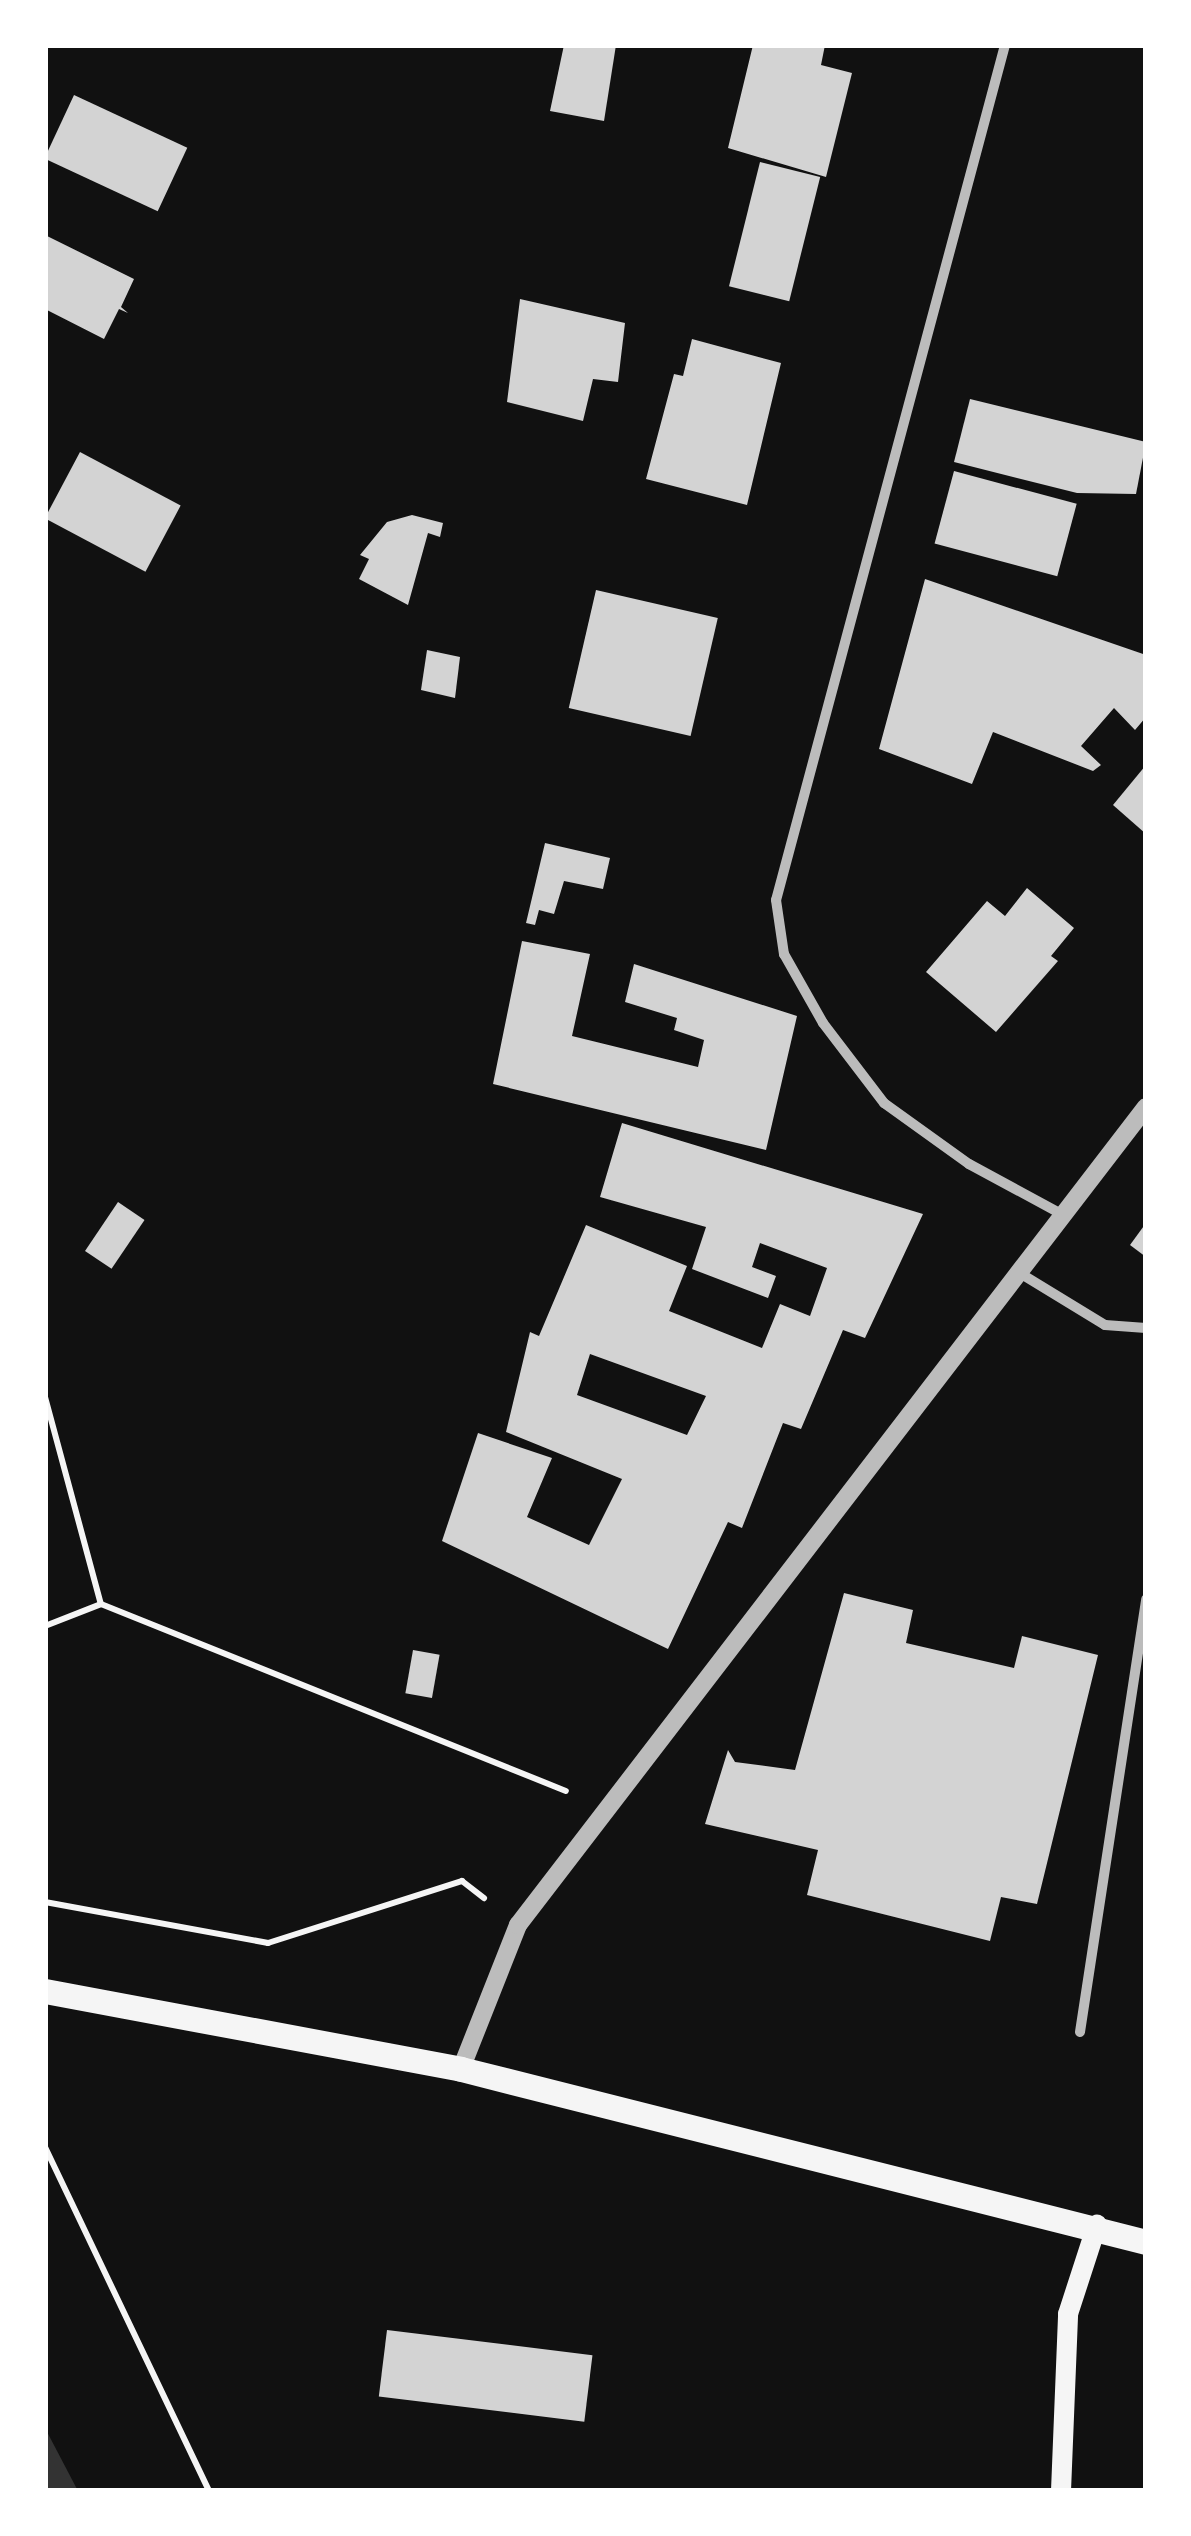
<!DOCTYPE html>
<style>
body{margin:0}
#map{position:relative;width:1191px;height:2536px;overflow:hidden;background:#111;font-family:"Exo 2",sans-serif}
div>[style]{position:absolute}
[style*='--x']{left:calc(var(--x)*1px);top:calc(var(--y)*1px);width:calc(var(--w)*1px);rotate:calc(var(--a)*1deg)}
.water>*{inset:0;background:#333}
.building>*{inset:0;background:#d3d3d3;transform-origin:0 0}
.path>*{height:6px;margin:-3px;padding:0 3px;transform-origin:3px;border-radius:3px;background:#f5f5f5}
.minor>*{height:10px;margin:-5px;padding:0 5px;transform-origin:5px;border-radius:5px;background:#bcbcbc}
.tertiary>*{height:18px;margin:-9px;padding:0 9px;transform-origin:9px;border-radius:9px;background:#bcbcbc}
.secondary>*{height:20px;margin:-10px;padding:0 10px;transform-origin:10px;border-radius:10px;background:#f5f5f5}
.primary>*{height:25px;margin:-12.5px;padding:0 12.5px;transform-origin:12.5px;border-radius:12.5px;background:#f5f5f5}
span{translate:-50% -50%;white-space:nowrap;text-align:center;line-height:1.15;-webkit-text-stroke:9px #fff;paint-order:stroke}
.frame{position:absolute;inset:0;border:48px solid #fff;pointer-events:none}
</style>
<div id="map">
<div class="water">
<i style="clip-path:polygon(45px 2428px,78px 2491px,45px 2491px)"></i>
</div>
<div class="building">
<i style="clip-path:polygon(564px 45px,616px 45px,604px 121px,550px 111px)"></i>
<i style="clip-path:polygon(753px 45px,825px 45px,821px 65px,852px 73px,826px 177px,728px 148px)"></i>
<i style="left:74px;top:95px;width:125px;height:70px;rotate:25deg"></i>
<i style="left:760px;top:162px;width:62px;height:128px;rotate:14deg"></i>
<i style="clip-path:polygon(45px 235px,134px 279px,121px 307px,128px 313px,119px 309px,104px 339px,45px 309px)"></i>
<i style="clip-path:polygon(520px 299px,625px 323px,618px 382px,593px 379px,583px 421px,507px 402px)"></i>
<i style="clip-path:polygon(692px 339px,781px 363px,747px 505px,646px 479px,674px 374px,683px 376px)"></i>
<i style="clip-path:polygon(970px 399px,1146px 442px,1136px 494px,1077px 493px,954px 462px)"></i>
<i style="left:80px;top:452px;width:114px;height:75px;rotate:28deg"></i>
<i style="left:954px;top:471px;width:127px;height:75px;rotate:15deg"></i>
<i style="clip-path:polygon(412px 515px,443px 523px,440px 537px,428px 533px,408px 605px,359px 579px,369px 559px,360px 555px,387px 522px)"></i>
<i style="clip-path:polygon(925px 579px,1146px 655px,1146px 717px,1135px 730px,1114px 708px,1081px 746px,1101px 765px,1093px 771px,993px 732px,972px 784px,879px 749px)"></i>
<i style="left:596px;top:590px;width:125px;height:121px;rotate:13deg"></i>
<i style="clip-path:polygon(427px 650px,460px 657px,455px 698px,421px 690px)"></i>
<i style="clip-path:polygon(1146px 765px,1146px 834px,1113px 805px)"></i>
<i style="clip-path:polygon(545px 843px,610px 858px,603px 889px,564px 881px,554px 914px,539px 910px,535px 925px,526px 923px)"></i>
<i style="clip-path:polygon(1027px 888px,1074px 928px,1051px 956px,1058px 961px,996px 1032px,926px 972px,987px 901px,1005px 916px)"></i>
<i style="clip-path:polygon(522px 941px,590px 954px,572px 1036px,698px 1067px,704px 1040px,674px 1030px,677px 1018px,625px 1002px,634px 964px,797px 1016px,766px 1150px,493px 1084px)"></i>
<i style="clip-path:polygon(evenodd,622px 1123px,923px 1214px,865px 1338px,843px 1330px,801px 1429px,783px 1423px,742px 1528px,728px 1522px,668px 1649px,442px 1541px,478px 1433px,552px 1458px,527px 1517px,589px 1545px,622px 1479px,506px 1432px,530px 1332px,539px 1336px,586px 1225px,687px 1266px,669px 1311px,762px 1348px,780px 1304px,810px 1316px,827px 1268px,760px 1243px,752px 1267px,776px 1276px,768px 1298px,692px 1269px,706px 1227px,600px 1197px,622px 1123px,590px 1354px,706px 1396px,687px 1435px,577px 1395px,590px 1354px)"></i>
<i style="left:118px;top:1202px;width:32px;height:59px;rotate:34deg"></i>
<i style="clip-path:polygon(1146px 1223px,1146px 1257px,1130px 1245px)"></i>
<i style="clip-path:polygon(844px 1593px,913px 1610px,906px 1643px,1014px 1668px,1022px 1636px,1098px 1655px,1037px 1904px,1001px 1897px,990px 1941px,807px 1895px,818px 1850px,705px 1824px,728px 1750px,735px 1762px,795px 1770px)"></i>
<i style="left:413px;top:1650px;width:27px;height:44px;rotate:10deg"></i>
<i style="left:387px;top:2330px;width:207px;height:67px;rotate:7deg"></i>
</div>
<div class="path">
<i style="--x:45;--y:1397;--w:214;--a:74.9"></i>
<i style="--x:101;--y:1604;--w:501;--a:21.91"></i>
<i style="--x:45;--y:1626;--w:60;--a:-21.4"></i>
<i style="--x:45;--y:1902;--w:227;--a:10.4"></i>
<i style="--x:268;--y:1943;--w:204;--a:-17.7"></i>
<i style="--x:462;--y:1881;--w:28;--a:38"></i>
<i style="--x:45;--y:2147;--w:381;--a:64.5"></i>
</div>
<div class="minor">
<i style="--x:1005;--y:45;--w:885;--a:104.99"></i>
<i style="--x:776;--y:900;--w:55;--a:81.6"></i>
<i style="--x:784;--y:954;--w:79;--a:60.5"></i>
<i style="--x:823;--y:1023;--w:101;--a:52.7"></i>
<i style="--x:884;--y:1103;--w:105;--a:35.7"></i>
<i style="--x:969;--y:1164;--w:109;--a:28.4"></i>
<i style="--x:1023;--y:1275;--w:96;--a:31.4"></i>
<i style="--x:1105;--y:1325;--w:41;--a:4.2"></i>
<i style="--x:1080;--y:2032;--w:438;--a:-81.3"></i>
</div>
<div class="tertiary">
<i style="--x:461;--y:2069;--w:155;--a:-68.4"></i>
<i style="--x:518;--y:1925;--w:1031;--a:-52.49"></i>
</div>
<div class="secondary">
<i style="--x:1061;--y:2491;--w:177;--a:-87.7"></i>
<i style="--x:1068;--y:2314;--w:94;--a:-72"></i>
</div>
<div class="primary">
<i style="--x:45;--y:1991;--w:423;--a:10.6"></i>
<i style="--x:461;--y:2069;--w:707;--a:14.17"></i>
</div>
<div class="frame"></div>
</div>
